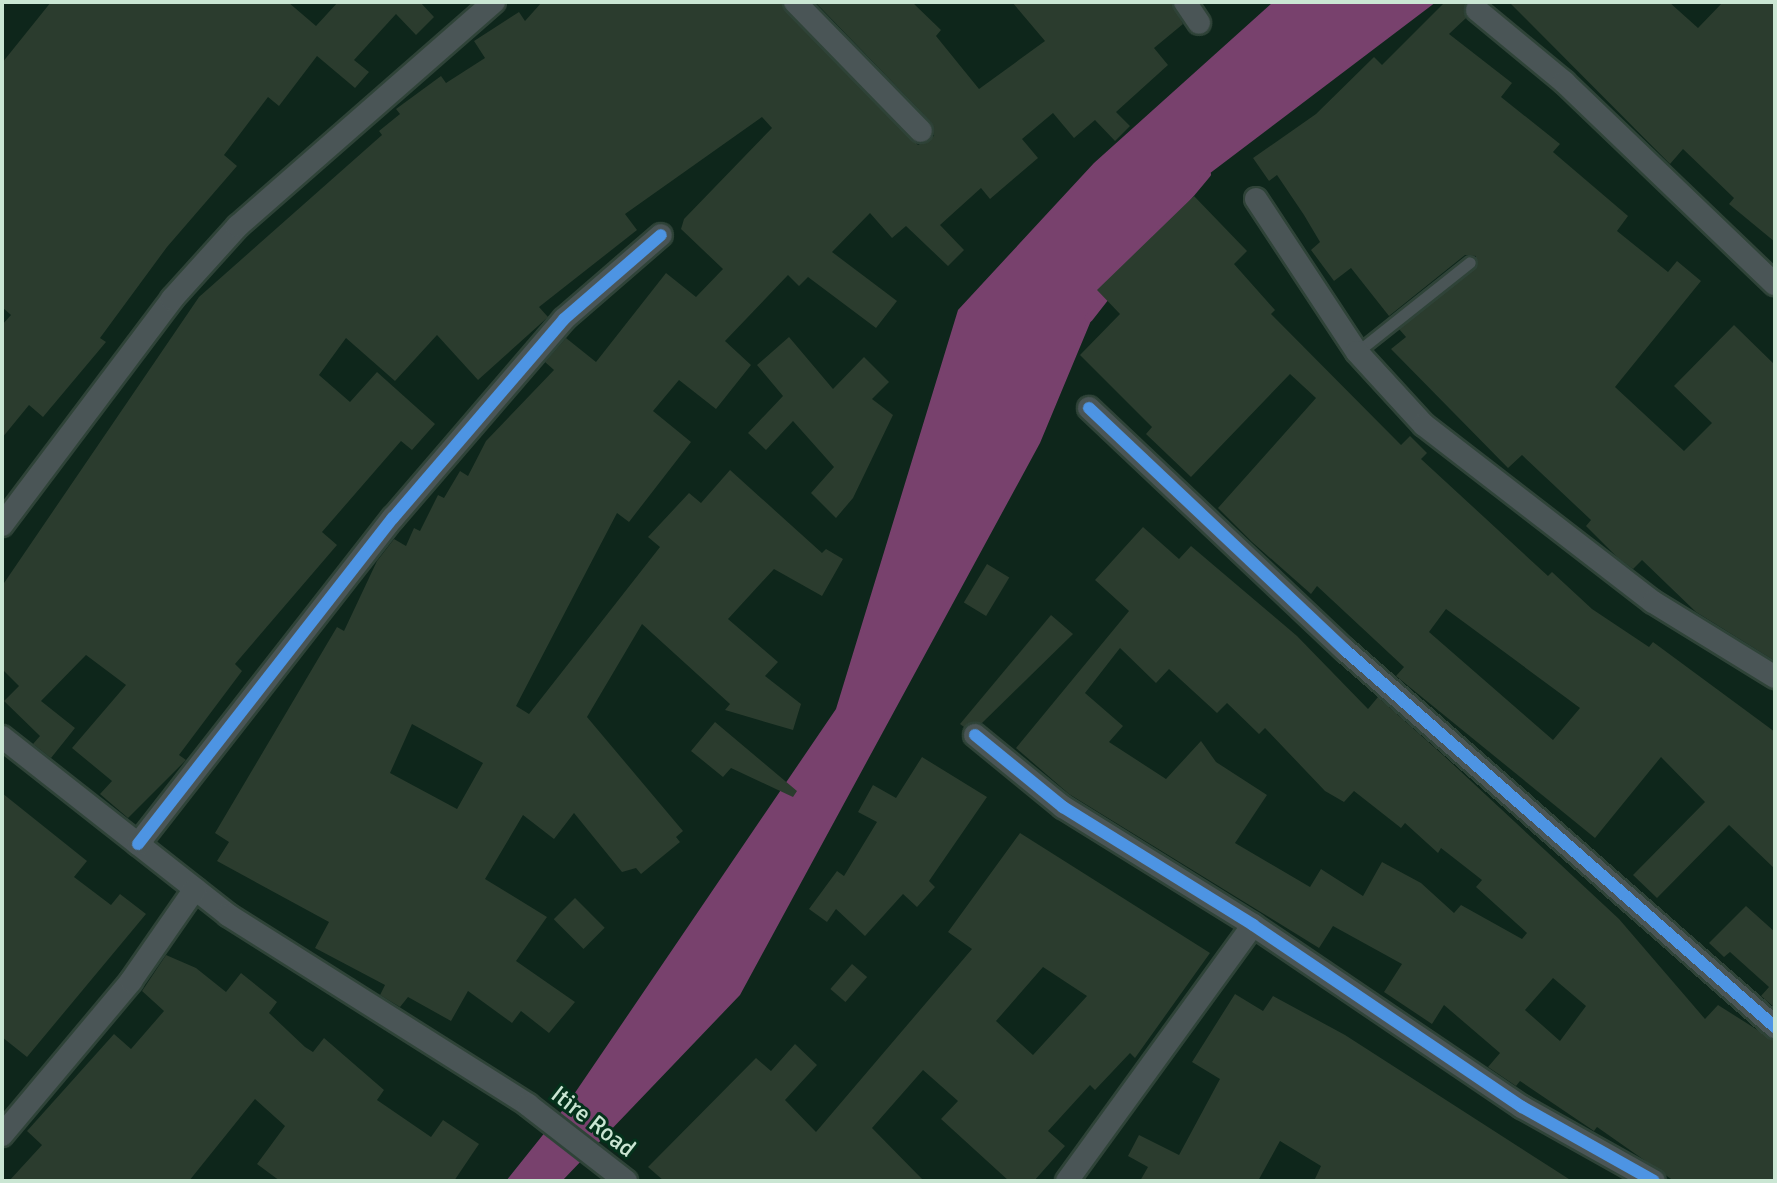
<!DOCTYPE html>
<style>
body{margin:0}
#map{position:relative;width:1777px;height:1183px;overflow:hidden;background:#0e261b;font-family:Signika,sans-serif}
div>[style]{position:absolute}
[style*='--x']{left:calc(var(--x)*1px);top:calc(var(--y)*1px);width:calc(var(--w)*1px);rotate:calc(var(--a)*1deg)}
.water>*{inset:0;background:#78416d}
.stream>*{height:8px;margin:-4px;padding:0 4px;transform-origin:4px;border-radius:4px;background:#78416d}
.building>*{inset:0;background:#2b3c2e;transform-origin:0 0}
.roads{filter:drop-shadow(2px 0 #2f4338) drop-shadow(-2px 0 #2f4338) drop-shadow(0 2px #2f4338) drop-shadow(0 -2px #2f4338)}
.lane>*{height:11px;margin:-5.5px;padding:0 5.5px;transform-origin:5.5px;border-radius:5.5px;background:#4a5556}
.street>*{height:22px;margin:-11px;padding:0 11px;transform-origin:11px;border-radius:11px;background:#4a5556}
.cycleway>*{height:12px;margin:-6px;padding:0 6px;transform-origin:6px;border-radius:6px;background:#4d94e3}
span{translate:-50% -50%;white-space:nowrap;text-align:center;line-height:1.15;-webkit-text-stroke:6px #04311b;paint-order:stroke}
.street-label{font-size:24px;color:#cae6d3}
.frame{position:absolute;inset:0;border:4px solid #cae6d3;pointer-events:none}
</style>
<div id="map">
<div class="water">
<i style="clip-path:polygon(1273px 2px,1436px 2px,1201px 180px,1095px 311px,1040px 443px,740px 995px,562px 1181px,506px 1181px,566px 1106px,836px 709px,958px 310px,1094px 163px)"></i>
</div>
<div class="stream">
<i style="--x:1162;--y:228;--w:70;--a:-50.2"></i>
<i style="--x:1089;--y:318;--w:34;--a:-52"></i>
</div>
<div class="building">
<i style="clip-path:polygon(51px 2px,288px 2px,316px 26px,338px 2px,420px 2px,434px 17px,416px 35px,396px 14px,354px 60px,369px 72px,355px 88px,317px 56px,279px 106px,268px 97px,224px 155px,237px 166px,167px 247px,100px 338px,106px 342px,43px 417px,29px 405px,2px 438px,2px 325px,11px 315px,2px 307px,2px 63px)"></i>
<i style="clip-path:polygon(evenodd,542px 2px,781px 2px,918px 145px,934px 136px,931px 122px,815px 2px,912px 2px,941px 30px,936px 36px,979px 89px,1045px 41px,1012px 2px,1171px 2px,1183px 24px,1154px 48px,1168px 65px,1116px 112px,1130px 126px,1115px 141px,1095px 120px,1074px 138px,1053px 113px,1022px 139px,1038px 158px,990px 199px,981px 188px,940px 225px,964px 250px,948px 266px,906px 226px,892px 238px,870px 213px,832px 252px,897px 301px,876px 328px,808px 277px,799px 286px,788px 275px,725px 341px,751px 365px,716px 409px,679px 380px,653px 411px,691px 442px,629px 522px,617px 513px,516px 706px,529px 714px,660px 547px,648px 537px,689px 493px,701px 503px,730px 470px,822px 553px,826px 549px,843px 559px,822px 596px,774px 569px,728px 619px,778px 662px,765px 676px,801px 704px,793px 730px,725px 710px,730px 704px,642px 624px,587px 717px,683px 831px,676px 837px,680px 842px,641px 874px,636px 868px,622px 872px,574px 813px,554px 839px,523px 815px,485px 879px,547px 917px,516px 961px,575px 1002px,549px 1033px,521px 1011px,512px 1023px,468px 991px,451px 1021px,408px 997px,400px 1007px,380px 995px,385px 985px,315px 948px,329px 922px,217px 861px,229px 842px,215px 833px,337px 627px,344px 631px,377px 561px,394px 539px,406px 546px,414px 528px,420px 531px,438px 495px,444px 498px,460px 471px,468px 476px,486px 441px,554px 370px,545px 362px,566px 338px,596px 362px,666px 273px,696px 297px,723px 269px,681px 229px,684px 219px,772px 128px,762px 117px,625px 214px,637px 230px,539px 307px,548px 317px,478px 380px,437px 335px,395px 381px,346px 338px,319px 375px,350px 402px,377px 372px,435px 424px,412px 450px,401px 441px,322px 532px,337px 545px,235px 664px,242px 671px,179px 755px,186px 760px,128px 818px,100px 794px,112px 781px,72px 748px,126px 685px,86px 655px,41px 701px,75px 728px,51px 758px,33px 744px,40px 736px,4px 701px,19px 686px,2px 669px,2px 586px,199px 297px,382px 135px,379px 131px,400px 114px,396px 109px,441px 76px,446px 83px,485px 58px,474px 41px,519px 12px,525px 21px,542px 2px,412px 724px,483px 763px,457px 809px,390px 773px,412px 724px)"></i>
<i style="clip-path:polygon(1445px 2px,1466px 2px,1466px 18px,1449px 34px,1512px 83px,1501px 97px,1560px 144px,1553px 152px,1628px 216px,1617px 231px,1668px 272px,1677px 261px,1701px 281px,1615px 387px,1684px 451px,1712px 423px,1674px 386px,1734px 325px,1775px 365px,1775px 661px,1696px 612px,1642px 560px,1633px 569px,1618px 558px,1586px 526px,1591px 520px,1522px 455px,1508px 468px,1391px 349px,1406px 337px,1399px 329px,1476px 268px,1476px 256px,1465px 255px,1389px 316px,1351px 268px,1334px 281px,1311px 250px,1320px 242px,1304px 215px,1277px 175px,1269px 181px,1253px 158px,1316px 114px,1374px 57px,1382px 65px)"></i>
<i style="clip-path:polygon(1509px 2px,1669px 2px,1698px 28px,1723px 2px,1775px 2px,1775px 242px,1729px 204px,1734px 198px,1683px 149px,1670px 164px)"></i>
<i style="clip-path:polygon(evenodd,1194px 196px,1247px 251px,1234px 264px,1275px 310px,1271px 314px,1401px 445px,1410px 436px,1427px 453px,1421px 459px,1548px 576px,1552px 572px,1592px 609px,1649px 647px,1653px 642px,1775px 732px,1775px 869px,1729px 825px,1657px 898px,1633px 875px,1705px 802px,1661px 757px,1595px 838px,1396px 676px,1404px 667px,1317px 586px,1311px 594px,1252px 542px,1218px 508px,1316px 398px,1290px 374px,1191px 477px,1146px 434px,1152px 427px,1080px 355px,1120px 314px,1097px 290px,1194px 196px,1446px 609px,1580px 708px,1553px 740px,1429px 632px,1446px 609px)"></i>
<i style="clip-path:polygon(789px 337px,833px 389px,864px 357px,889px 382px,872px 399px,893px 415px,853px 498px,836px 518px,811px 493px,834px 467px,793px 421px,766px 450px,748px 433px,783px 396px,757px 365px)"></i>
<i style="clip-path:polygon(evenodd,1143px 527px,1179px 559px,1191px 546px,1297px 636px,1368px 709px,1378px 697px,1443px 755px,1619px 919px,1705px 1019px,1718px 1005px,1775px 1041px,1775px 1181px,1674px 1181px,1597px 1127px,1594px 1131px,1520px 1081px,1516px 1086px,1488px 1067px,1500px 1053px,1444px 1005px,1432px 1024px,1384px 992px,1402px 964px,1333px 926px,1319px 948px,1069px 794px,1016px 748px,1129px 611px,1095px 580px,1143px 527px,1120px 648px,1156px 683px,1169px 669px,1217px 713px,1227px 703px,1259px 734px,1265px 728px,1325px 791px,1344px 802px,1354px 791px,1401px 828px,1405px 823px,1438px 853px,1441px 848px,1482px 880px,1476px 887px,1527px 933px,1522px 939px,1461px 905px,1454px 913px,1421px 883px,1382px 862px,1363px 896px,1321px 869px,1310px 887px,1235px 843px,1267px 795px,1216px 762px,1201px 741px,1166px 779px,1109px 742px,1123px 726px,1085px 693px,1120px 648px,1143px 527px,1553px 978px,1586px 1006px,1560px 1041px,1525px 1010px,1553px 978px)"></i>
<i style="left:987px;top:564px;width:26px;height:45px;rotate:31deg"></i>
<i style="clip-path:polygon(1051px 615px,1073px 634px,982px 723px,964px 727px,960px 724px)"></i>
<i style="clip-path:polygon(715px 722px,797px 791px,793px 797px,731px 768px,723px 777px,691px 751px)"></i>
<i style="clip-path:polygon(922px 757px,987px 797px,929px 881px,935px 887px,917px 907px,903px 894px,865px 936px,836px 909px,827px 922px,809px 909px,837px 871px,844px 876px,877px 822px,858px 812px,873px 785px,896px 798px)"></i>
<i style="clip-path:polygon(2px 793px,87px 861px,74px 877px,111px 905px,120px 894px,146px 914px,27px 1057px,2px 1037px)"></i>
<i style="clip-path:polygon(evenodd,1020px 833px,1210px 953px,1135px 1058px,1130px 1053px,1095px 1090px,1090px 1085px,1048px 1131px,1065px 1146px,1034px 1181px,1009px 1181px,941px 1119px,958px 1101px,923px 1070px,872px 1128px,924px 1181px,664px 1181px,648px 1167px,756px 1058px,771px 1071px,795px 1044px,817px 1065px,785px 1100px,816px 1132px,972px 949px,948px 932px,1020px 833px,1043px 967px,1087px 996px,1033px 1055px,996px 1021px,1043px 967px)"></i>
<i style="left:575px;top:898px;width:42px;height:30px;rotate:45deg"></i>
<i style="clip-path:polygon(1746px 906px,1775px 932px,1775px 1008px,1761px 996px,1769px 987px,1730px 952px,1724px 957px,1709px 943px)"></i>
<i style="clip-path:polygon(166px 955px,196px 968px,226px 992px,241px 973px,277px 1002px,269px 1013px,305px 1047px,313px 1052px,324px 1038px,384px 1090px,377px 1100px,431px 1137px,443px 1120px,479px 1144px,454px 1181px,280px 1181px,257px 1164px,285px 1126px,255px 1099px,189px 1181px,9px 1181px,42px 1145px,27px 1131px,114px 1034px,131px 1049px,164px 1011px,142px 991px)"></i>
<i style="left:852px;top:964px;width:20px;height:33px;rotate:41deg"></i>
<i style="clip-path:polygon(1235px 994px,1263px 1011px,1273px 996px,1345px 1035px,1572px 1181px,1314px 1181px,1321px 1166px,1280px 1141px,1258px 1181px,1140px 1181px,1148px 1167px,1128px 1156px,1139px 1135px,1179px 1155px,1220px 1079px,1192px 1062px)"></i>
</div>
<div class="roads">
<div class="lane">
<i style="--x:1357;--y:352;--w:144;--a:-38.5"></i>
</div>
<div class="street">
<i style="--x:795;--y:2;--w:180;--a:45.7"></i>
<i style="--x:1185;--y:2;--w:25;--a:56"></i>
<i style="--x:1477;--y:10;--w:113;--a:39.6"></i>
<i style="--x:1564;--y:82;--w:292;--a:43.8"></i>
<i style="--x:1256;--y:199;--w:183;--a:56.6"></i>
<i style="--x:1357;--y:352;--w:99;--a:47.5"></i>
<i style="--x:1424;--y:425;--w:289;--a:37.7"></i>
<i style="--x:1653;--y:602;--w:143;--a:31.6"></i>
<i style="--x:1089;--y:408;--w:352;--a:43.4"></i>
<i style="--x:1345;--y:650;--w:572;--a:41.24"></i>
<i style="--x:2;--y:525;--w:283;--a:-53"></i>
<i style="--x:172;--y:299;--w:98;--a:-47.9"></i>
<i style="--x:238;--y:226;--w:340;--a:-41.2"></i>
<i style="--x:975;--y:735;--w:114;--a:39.3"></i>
<i style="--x:1063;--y:807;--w:224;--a:31.8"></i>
<i style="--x:1253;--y:925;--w:325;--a:34.1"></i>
<i style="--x:1522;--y:1107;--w:151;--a:29.3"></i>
<i style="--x:2;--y:737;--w:288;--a:38.2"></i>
<i style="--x:228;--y:915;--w:355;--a:32.3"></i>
<i style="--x:528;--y:1105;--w:124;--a:37.8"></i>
<i style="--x:138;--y:844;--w:414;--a:-52"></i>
<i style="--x:393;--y:518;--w:262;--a:-49.3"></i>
<i style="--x:564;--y:319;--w:128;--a:-40.9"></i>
<i style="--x:2;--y:1135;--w:201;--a:-50"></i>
<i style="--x:131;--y:981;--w:112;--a:-55.2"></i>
<i style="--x:1067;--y:1181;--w:316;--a:-54"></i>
</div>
</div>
<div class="cycleway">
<i style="--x:1089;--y:408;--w:352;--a:43.4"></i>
<i style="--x:1345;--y:650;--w:572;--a:41.24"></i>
<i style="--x:975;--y:735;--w:114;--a:39.3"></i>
<i style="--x:1063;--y:807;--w:224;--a:31.8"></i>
<i style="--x:1253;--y:925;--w:325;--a:34.1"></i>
<i style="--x:1522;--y:1107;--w:151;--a:29.3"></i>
<i style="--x:138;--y:844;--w:414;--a:-52"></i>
<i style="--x:393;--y:518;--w:262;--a:-49.3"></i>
<i style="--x:564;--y:319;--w:128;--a:-40.9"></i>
</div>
<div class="street-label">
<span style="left:593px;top:1122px;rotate:38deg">Itire Road</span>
</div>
<div class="frame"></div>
</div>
